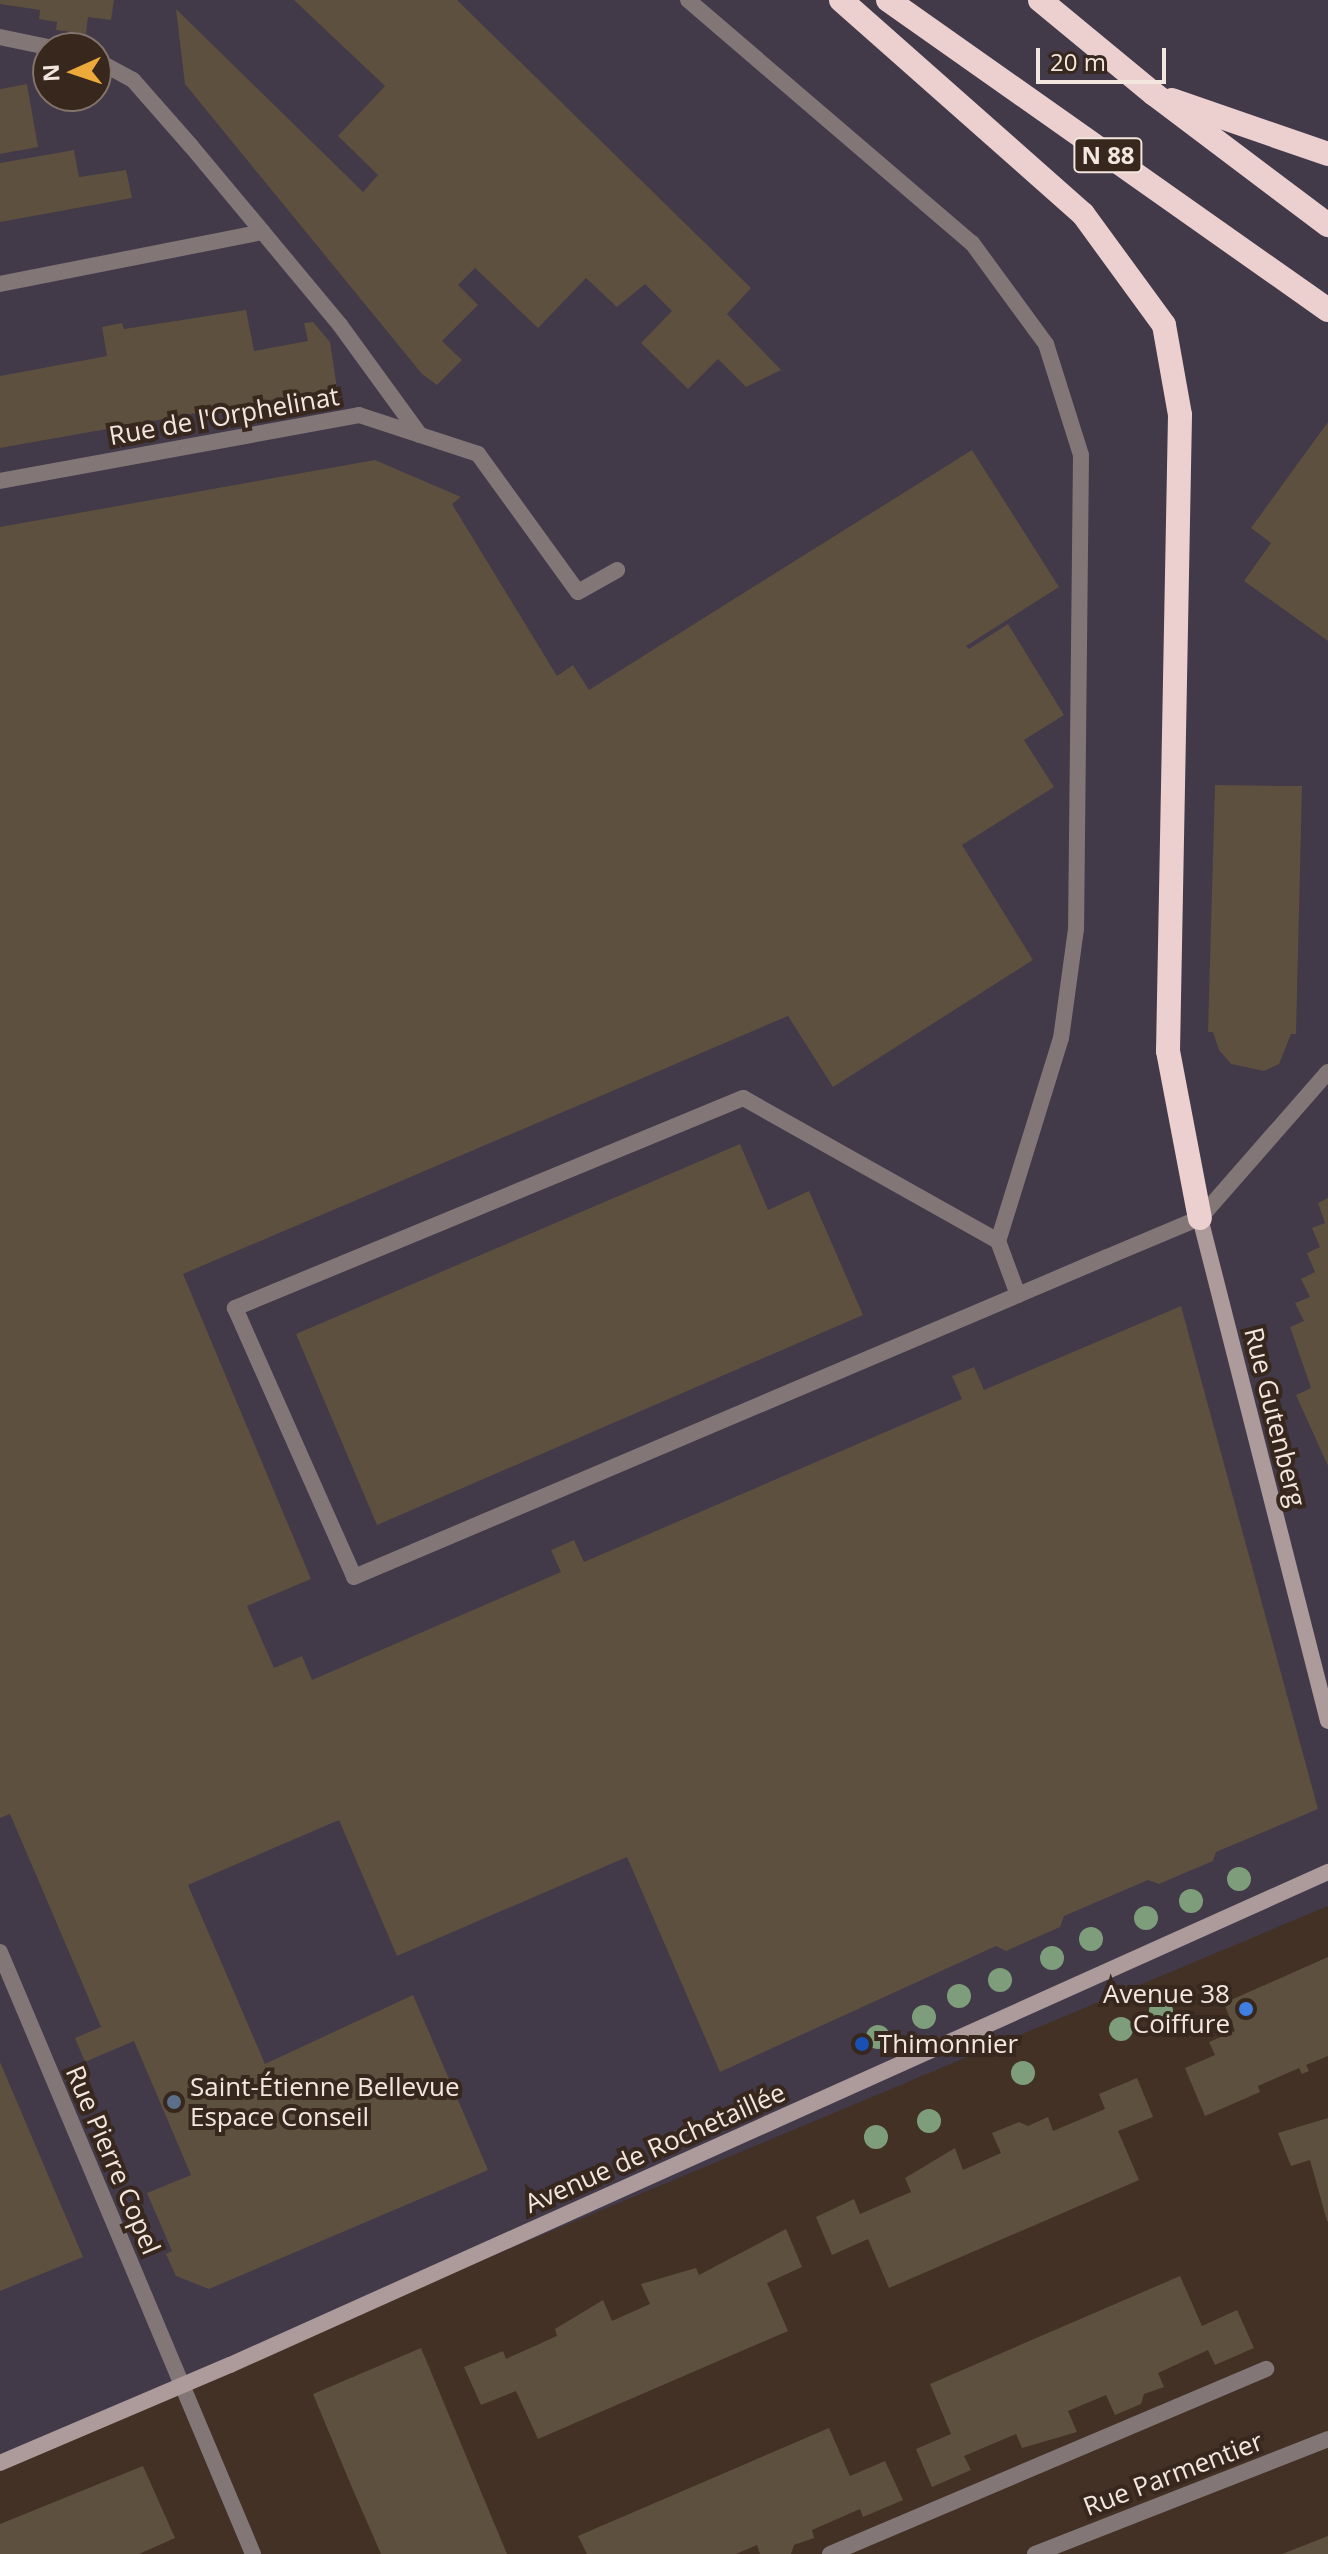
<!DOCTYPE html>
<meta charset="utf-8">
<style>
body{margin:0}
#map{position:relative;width:1328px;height:2554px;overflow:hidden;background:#433126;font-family:"Open Sans",sans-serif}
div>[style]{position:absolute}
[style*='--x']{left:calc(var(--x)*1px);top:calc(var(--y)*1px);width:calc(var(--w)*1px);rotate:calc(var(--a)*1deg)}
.industrial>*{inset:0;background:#423949}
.building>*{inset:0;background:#5d503f}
.lane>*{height:16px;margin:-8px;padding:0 8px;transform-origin:8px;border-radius:8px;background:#827676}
.street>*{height:16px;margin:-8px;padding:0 8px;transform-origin:8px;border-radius:8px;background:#827676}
.secondary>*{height:16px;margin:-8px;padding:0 8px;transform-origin:8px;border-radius:8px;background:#ad9b9b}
.highway>*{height:24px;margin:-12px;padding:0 12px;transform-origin:12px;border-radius:12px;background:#ecd0d0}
.trees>*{width:24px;height:24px;margin:-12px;border-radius:50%;background:#7e9d7a}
.dots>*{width:22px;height:22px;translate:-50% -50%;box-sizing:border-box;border:4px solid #38271d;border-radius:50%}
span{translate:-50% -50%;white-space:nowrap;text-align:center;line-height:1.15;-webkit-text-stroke:8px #38271d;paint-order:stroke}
.shield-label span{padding:2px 6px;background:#38271d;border:2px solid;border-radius:6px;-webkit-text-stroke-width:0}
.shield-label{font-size:24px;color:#f2e6df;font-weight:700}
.street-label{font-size:26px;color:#f2e6df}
.poi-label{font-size:26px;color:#f2e6df}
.right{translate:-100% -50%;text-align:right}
.left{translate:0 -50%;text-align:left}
.north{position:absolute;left:32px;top:32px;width:80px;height:80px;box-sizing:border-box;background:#38271d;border:2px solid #82736b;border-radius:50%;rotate:267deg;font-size:22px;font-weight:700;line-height:32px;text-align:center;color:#f2e6df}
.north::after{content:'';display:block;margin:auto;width:28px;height:36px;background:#ebaa39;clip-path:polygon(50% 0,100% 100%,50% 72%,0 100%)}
.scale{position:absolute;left:1036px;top:48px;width:130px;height:36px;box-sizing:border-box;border:4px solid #f2e6df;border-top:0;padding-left:10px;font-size:24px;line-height:28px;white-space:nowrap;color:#f2e6df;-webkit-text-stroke:6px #38271d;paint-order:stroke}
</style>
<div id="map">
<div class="industrial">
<i style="clip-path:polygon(evenodd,0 0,1328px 0,1328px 1906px,0 2462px,0 0,48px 48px,96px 48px,96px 96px,48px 96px,48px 48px)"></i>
</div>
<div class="building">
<i style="clip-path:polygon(0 0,114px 0,111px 20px,88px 17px,86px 34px,56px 30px,57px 22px,39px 19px,40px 10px,0 4px)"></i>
<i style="clip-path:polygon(294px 0,457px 0,751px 288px,727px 314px,781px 370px,746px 387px,718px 359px,688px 389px,641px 343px,672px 311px,645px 284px,617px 307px,586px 278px,538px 328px,475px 268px,458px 285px,478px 305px,442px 341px,462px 360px,437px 385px,422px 374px,185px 84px,176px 9px,363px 192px,378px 175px,338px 136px,385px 86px)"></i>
<i style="clip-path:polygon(27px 84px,38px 147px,0 154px,0 89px)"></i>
<i style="clip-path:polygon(74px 150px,79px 177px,126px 170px,132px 198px,0 222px,0 163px)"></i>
<i style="clip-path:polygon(246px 310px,254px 351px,308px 341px,304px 323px,313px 322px,330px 342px,337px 388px,0 448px,0 376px,107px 356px,102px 327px,122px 323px,124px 329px)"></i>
<i style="clip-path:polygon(1328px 422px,1328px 641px,1244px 581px,1271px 543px,1251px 528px)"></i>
<i style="clip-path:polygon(972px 450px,1059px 587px,966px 646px,969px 649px,1008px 624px,1064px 715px,1024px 740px,1054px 787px,962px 845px,1033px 960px,833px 1087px,788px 1016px,183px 1274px,311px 1579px,247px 1606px,274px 1668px,302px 1656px,312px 1680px,561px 1572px,551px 1550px,574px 1540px,584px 1562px,962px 1399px,952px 1376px,974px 1367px,984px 1390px,1181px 1306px,1318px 1809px,1216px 1852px,1213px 1861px,1159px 1884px,1148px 1880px,1064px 1916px,1060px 1927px,1006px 1951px,996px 1946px,720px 2072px,627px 1857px,397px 1956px,339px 1820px,188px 1885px,265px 2064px,413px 1995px,488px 2170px,209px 2289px,176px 2276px,166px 2254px,172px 2251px,147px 2193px,191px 2175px,134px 2041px,85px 2062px,75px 2038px,101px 2027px,10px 1814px,0 1818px,0 527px,375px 460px,461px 497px,452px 504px,557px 676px,573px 665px,589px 690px)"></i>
<i style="clip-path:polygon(1215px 785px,1302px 786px,1296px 1034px,1291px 1034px,1279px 1064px,1264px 1071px,1231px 1064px,1219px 1050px,1213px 1032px,1208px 1032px)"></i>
<i style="clip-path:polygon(740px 1144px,768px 1210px,809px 1191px,863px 1315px,377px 1525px,296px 1334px)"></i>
<i style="clip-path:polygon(1328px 1198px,1328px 1466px,1296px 1395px,1311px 1388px,1290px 1327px,1304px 1321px,1295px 1303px,1310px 1297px,1301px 1279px,1315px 1272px,1307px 1253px,1320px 1247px,1312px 1228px,1325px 1223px,1318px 1203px)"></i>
<i style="clip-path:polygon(1328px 1957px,1328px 2056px,1306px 2065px,1309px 2071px,1302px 2074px,1299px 2068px,1258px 2086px,1260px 2092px,1205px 2116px,1185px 2068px,1215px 2055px,1209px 2042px,1235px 2031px,1224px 2003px)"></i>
<i style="clip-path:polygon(0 2062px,83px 2257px,0 2291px)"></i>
<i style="clip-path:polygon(1137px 2078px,1153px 2117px,1118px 2131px,1139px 2180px,889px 2288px,868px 2239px,832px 2255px,816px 2217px,854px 2199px,860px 2214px,911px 2192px,905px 2178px,955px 2148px,963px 2170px,1001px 2153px,992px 2133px,1019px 2122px,1028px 2126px,1048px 2117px,1053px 2131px,1105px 2109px,1099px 2094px)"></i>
<i style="clip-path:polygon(1328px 2118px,1328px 2221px,1327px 2221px,1310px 2160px,1291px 2166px,1278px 2133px)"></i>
<i style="clip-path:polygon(786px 2229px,802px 2267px,767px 2283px,788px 2331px,538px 2439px,516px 2391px,481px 2405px,464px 2367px,503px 2351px,506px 2359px,557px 2336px,555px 2329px,603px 2300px,612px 2321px,650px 2304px,641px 2284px,696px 2268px,699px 2275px)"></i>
<i style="clip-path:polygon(1180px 2276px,1202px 2326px,1237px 2310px,1254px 2348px,1215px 2365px,1208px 2350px,1158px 2373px,1164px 2387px,1144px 2394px,1141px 2404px,1115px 2415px,1106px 2395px,1068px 2411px,1077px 2432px,1022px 2448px,1016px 2434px,964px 2456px,971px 2470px,932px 2487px,916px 2449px,951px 2434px,930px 2384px)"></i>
<i style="clip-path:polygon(421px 2348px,507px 2554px,381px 2554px,353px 2490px,313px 2394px)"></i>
<i style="clip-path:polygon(829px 2428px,850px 2476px,885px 2461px,903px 2500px,863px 2517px,860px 2509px,812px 2530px,814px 2538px,794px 2545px,791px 2554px,760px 2554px,757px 2545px,736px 2554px,587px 2554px,578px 2536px)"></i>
<i style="clip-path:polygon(143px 2466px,175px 2538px,139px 2554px,0 2554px,0 2524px)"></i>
<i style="clip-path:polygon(1328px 2536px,1328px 2554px,1282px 2554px)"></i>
</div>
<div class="lane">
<i style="--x:688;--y:0;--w:374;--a:40.6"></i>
<i style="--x:972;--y:243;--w:125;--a:53.8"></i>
<i style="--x:1046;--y:344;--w:116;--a:72.5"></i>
<i style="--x:1081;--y:455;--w:474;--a:90.6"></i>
<i style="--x:1076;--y:929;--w:110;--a:97.8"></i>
<i style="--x:1061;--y:1038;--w:213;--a:107.2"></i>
<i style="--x:0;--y:37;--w:53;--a:11.9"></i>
<i style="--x:96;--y:60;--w:42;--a:28.4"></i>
<i style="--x:133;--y:80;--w:88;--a:48.7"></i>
<i style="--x:191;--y:146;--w:233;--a:50.2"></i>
<i style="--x:340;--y:325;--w:136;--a:54"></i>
<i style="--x:0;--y:284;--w:268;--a:-11.2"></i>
<i style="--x:1018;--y:1295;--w:58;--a:-110.3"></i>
<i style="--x:998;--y:1241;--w:292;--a:-150.7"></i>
<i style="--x:743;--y:1098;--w:550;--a:157.54"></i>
<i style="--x:235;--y:1308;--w:294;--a:66.1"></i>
<i style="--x:354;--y:1577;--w:721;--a:-23.01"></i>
<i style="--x:1018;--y:1295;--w:97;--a:-23.1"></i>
<i style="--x:1107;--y:1257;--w:101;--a:-22.8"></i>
<i style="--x:830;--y:2554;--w:474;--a:-23"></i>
</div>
<div class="street">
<i style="--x:0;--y:481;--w:365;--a:-10.4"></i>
<i style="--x:359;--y:415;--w:125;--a:18.1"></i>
<i style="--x:478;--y:454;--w:170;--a:54.1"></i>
<i style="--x:578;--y:592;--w:45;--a:-29.4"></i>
<i style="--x:1200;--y:1218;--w:194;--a:-48.8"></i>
<i style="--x:0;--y:1952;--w:653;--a:67.2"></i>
<i style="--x:1035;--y:2554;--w:315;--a:-21.4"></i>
</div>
<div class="secondary">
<i style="--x:1200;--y:1218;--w:519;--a:75.72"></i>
<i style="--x:0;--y:2463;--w:250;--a:-23.1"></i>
<i style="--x:230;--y:2365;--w:1204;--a:-24.18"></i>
</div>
<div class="highway">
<i style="--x:841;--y:0;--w:323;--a:41.5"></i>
<i style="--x:1083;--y:214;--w:137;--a:53.9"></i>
<i style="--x:1164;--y:325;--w:91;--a:79.9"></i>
<i style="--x:1180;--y:415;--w:636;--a:91.08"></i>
<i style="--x:1168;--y:1051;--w:170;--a:79.2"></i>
<i style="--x:888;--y:0;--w:538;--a:35.17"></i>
<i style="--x:1040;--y:0;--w:148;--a:39.5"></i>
<i style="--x:1154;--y:94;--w:218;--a:37"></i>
<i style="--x:1172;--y:100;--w:165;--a:19.1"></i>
</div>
<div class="trees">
<i style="left:1239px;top:1879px"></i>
<i style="left:1191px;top:1901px"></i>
<i style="left:1146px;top:1918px"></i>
<i style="left:1091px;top:1939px"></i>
<i style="left:1052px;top:1958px"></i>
<i style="left:1000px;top:1980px"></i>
<i style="left:959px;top:1996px"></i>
<i style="left:1161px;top:2011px"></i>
<i style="left:924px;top:2017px"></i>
<i style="left:1121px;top:2029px"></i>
<i style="left:878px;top:2037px"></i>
<i style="left:1023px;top:2073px"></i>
<i style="left:929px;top:2121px"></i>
<i style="left:876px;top:2137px"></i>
</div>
<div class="dots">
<i style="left:1246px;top:2009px;background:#3f7fe0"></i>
<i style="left:862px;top:2044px;background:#1a4fb4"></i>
<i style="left:174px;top:2102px;background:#5c6f8a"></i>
</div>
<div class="shield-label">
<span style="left:1108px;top:155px">N 88</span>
</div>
<div class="street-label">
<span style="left:224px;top:416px;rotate:-10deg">Rue de l'Orphelinat</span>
<span style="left:1275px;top:1417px;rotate:76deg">Rue Gutenberg</span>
<span style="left:655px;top:2148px;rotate:-24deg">Avenue de Rochetaillée</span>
<span style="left:113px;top:2160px;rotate:67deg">Rue Pierre Copel</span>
<span style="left:1173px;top:2474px;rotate:-21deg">Rue Parmentier</span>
</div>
<div class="poi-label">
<span class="right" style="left:1230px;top:2009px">Avenue 38<br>Coiffure</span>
<span class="left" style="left:878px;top:2044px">Thimonnier</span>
<span class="left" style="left:190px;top:2102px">Saint-Étienne Bellevue<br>Espace Conseil</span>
</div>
<div class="north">N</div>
<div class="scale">20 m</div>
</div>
